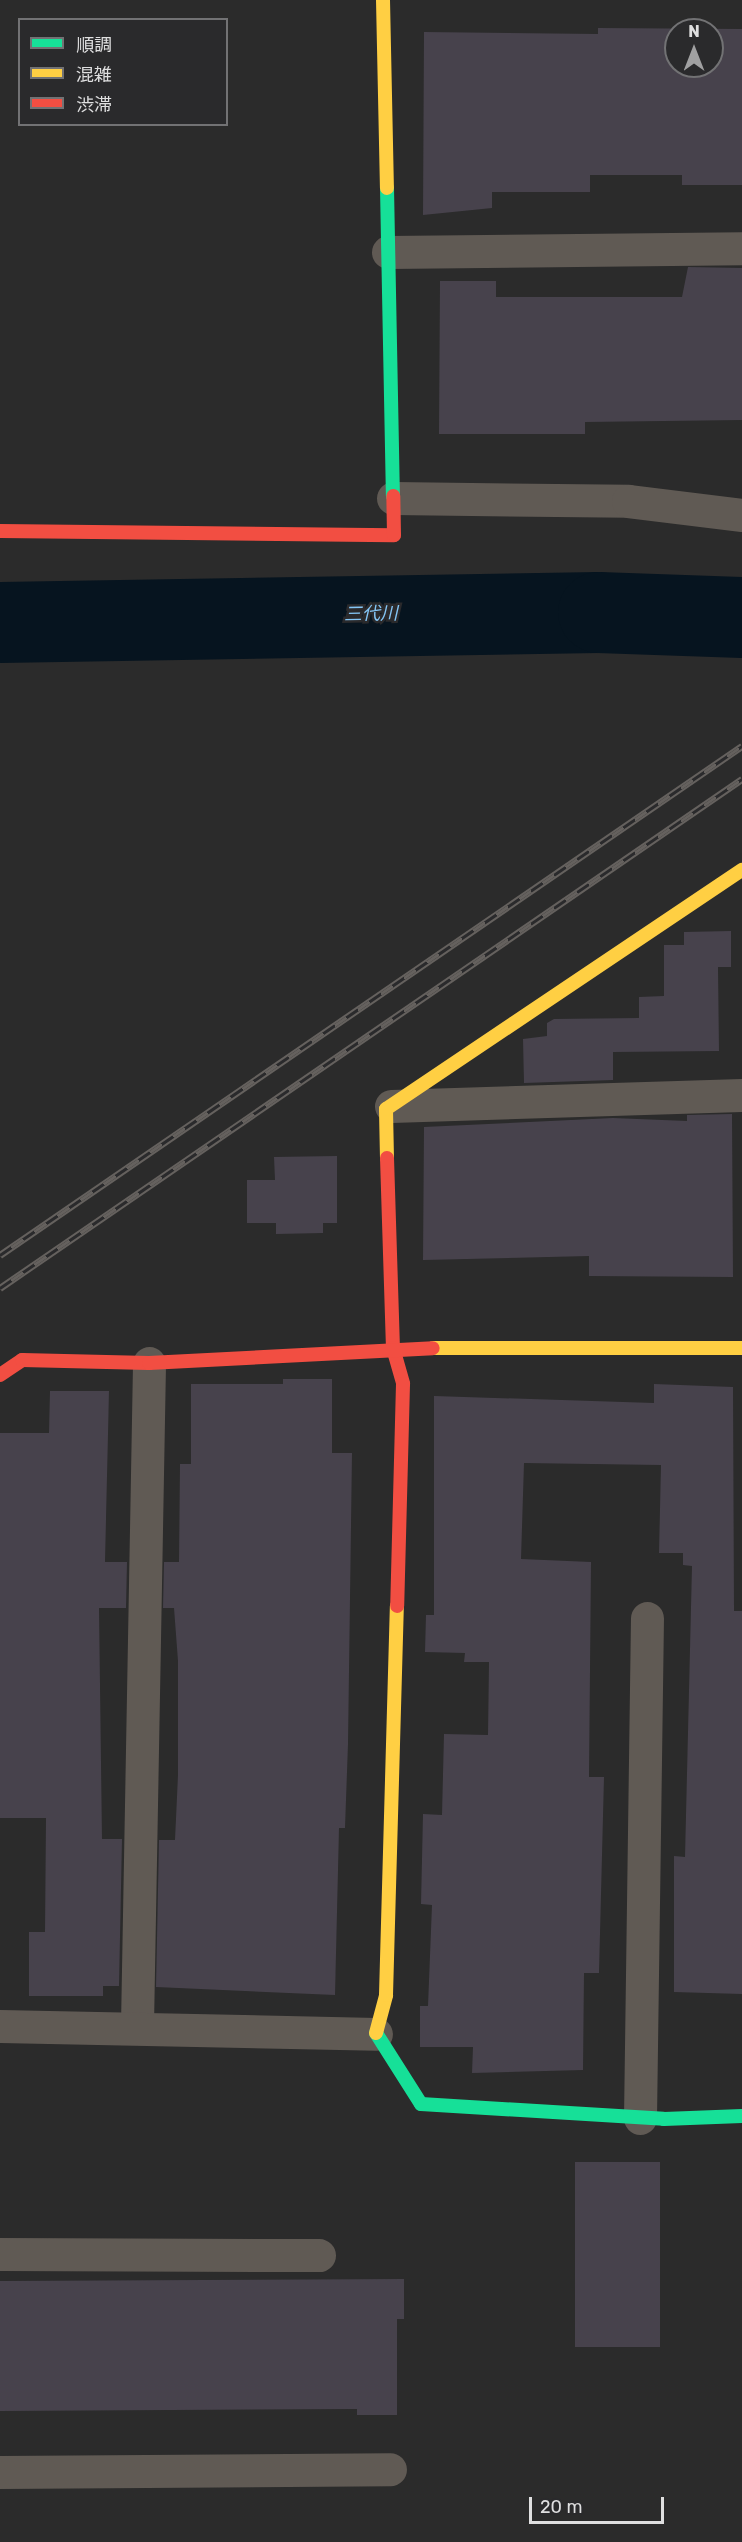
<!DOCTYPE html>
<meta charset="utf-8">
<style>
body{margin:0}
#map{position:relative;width:742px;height:2542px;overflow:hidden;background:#2b2b2b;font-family:Rubik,"Noto Sans JP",sans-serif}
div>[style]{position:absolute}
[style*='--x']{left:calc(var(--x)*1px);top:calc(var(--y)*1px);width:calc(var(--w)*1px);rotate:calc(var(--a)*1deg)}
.river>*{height:81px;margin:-40.5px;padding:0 40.5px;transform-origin:40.5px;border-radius:40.5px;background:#06141f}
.building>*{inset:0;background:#47424c;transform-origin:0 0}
.street>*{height:33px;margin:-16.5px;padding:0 16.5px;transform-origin:16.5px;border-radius:16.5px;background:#605a54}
.fast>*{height:14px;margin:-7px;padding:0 7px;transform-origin:7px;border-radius:7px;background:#16e098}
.slow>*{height:14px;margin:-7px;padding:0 7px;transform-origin:7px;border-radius:7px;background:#ffcf43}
.jam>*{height:14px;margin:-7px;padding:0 7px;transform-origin:7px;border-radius:7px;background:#f24e42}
.rail>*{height:7px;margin-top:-3.5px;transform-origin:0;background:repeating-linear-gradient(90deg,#2a2a2c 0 14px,#65615e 0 28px);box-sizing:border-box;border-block:2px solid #65615e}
span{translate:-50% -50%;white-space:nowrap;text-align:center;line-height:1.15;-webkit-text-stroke:5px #2a2a2c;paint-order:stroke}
.water-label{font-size:18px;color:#84c6f6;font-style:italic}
.legend{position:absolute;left:18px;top:18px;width:210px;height:108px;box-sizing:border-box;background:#2a2a2c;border:2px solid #727274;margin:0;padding:8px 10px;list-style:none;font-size:18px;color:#dfdfe0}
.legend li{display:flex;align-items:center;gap:12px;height:30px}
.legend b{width:30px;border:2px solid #727274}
.north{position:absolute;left:664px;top:18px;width:60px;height:60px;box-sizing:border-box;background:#2a2a2c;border:2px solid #727274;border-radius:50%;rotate:0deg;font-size:16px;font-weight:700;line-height:24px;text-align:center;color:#dfdfe0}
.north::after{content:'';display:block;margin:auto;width:21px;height:27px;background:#a0a0a1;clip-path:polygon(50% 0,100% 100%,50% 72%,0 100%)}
.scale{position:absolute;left:529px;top:2497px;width:135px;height:27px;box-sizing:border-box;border:3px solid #dfdfe0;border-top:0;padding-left:8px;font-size:18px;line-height:21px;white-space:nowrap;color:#dfdfe0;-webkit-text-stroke:4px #2a2a2c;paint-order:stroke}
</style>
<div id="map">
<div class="river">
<i style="--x:0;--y:622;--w:598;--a:-0.96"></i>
<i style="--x:598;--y:612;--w:144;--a:2"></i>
</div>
<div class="building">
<i style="clip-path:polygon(evenodd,598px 28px,742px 29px,742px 185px,682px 185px,682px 175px,590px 175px,590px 192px,492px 192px,492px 208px,423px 215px,424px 32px,598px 34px,598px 28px,676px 30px,712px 30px,712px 66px,676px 66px,676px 30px)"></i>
<i style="clip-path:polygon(688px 267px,742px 268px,742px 420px,585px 422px,585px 434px,439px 434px,440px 281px,496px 281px,496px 297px,682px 297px)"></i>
<i style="clip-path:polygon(731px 931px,731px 967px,718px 967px,719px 1051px,613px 1052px,613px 1080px,524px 1083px,523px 1039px,547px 1036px,547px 1023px,554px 1019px,639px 1018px,639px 997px,664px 996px,664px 945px,684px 945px,684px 932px)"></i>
<i style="clip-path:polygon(732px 1114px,733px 1277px,589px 1276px,589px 1256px,423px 1260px,424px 1127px,613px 1118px,687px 1121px,687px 1115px)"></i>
<i style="clip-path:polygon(337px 1156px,337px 1223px,323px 1223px,323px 1233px,276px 1234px,276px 1223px,247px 1223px,247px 1180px,275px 1180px,274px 1157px)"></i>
<i style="clip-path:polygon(283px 1379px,332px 1379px,332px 1453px,352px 1453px,348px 1744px,345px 1828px,339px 1828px,335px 1995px,156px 1987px,159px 1840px,175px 1840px,178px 1775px,178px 1661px,174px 1608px,163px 1608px,164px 1562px,179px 1562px,180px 1464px,191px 1464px,191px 1384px,283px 1384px)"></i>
<i style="clip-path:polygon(654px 1384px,733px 1387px,734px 1611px,742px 1611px,742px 1994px,674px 1992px,674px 1856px,685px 1857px,692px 1566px,683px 1565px,683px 1553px,659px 1553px,661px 1465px,524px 1463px,521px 1559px,591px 1562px,589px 1777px,604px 1777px,599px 1973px,584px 1973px,583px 2070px,472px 2073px,473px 2047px,420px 2047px,420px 2006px,428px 2006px,432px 1905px,421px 1904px,423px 1814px,442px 1815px,444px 1734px,488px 1735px,489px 1662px,464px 1662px,465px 1653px,425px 1652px,426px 1615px,434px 1615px,434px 1396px,654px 1403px)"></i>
<i style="clip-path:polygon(50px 1391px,109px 1391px,105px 1562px,127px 1562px,126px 1608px,99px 1608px,102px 1839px,122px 1839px,119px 1986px,103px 1986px,103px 1996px,29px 1996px,29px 1932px,45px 1932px,46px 1818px,0 1818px,0 1433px,49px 1433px)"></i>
<i style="left:575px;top:2162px;width:85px;height:185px"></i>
<i style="clip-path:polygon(404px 2279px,404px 2319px,397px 2319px,397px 2415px,357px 2415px,357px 2409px,0 2411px,0 2281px)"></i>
</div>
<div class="street">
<i style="--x:388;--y:252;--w:354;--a:-0.6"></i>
<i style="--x:393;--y:498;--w:235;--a:0.7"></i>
<i style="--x:628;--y:501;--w:115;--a:7"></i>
<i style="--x:391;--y:1106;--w:351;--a:-1.8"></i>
<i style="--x:137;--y:2025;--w:662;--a:-88.96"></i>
<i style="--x:0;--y:2026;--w:376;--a:1.2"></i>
<i style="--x:640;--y:2118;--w:500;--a:-89.2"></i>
<i style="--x:0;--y:2254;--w:319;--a:0.2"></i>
<i style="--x:0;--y:2472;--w:390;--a:-0.4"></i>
</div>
<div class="fast">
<i style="--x:387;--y:188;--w:308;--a:88.9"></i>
<i style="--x:376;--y:2033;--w:84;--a:57.6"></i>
<i style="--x:421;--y:2104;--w:243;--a:3.5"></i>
<i style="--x:664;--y:2119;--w:78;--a:-2.2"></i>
</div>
<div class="slow">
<i style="--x:383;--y:0;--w:188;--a:88.8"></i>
<i style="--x:387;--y:1158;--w:49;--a:-91.2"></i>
<i style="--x:386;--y:1109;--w:429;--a:-33.9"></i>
<i style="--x:433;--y:1348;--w:309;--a:0"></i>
<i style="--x:376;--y:2033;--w:39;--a:-75"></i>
<i style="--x:386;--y:1995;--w:389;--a:-88.4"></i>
</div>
<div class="jam">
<i style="--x:0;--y:531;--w:394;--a:0.6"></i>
<i style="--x:394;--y:535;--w:39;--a:-91"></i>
<i style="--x:387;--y:1158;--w:190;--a:88.2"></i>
<i style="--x:393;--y:1348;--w:37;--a:74"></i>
<i style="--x:403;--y:1384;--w:222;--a:91.5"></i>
<i style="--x:0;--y:1375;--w:27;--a:-34"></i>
<i style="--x:22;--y:1360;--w:127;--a:1.4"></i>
<i style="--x:149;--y:1363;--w:284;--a:-3"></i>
</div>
<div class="rail">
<i style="--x:0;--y:1255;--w:900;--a:-34.45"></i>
<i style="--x:0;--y:1288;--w:900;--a:-34.45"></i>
</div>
<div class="water-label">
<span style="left:371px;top:614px;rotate:-1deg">三代川</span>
</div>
<ul class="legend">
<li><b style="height:8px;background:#16e098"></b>順調</li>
<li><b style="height:8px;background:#ffcf43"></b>混雑</li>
<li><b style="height:8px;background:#f24e42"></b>渋滞</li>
</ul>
<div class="north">N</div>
<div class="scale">20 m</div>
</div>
